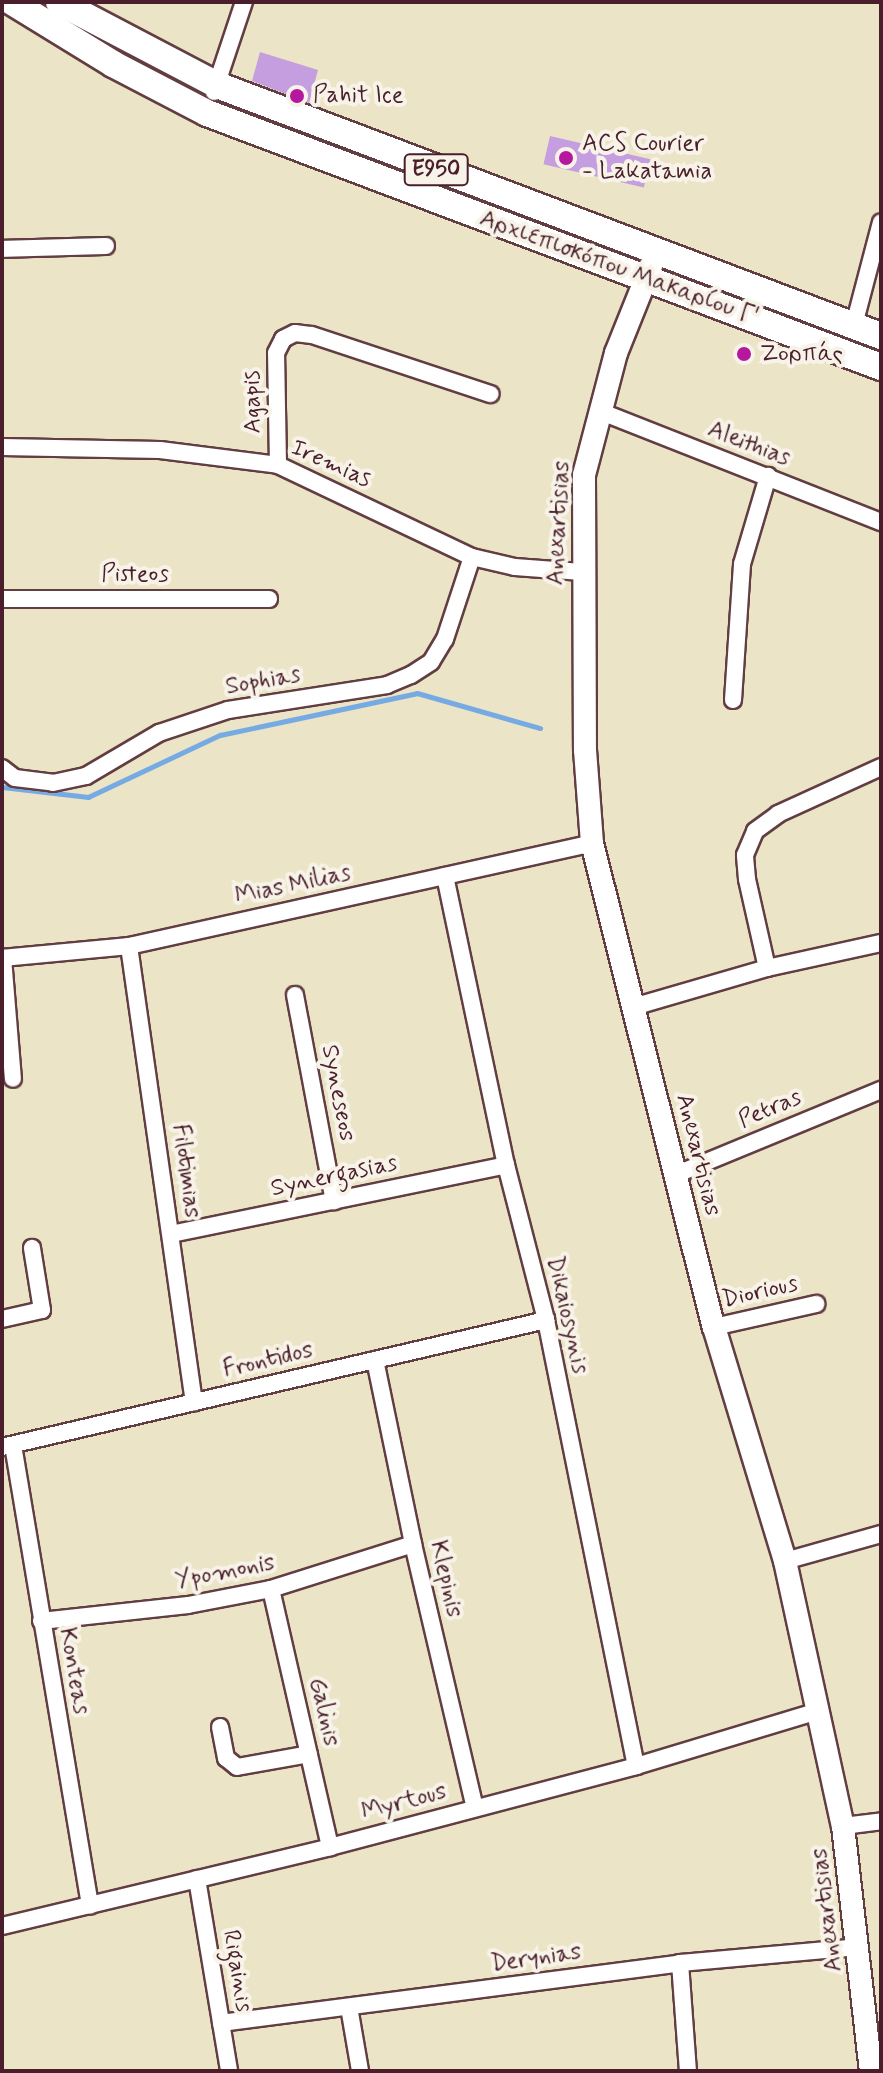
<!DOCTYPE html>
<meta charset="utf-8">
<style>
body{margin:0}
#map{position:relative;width:883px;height:2073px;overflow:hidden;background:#ece4c6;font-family:Mynerve,sans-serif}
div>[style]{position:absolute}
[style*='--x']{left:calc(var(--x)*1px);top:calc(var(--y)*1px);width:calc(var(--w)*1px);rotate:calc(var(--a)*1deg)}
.stream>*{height:5px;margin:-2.5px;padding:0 2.5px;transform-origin:2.5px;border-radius:2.5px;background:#76aae3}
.building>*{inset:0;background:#c49edf;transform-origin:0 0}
.roads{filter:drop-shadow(2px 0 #623d42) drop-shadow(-2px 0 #623d42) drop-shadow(0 2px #623d42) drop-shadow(0 -2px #623d42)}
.street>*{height:16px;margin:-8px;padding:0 8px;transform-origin:8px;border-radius:8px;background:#fff}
.secondary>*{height:22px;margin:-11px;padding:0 11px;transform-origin:11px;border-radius:11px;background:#fff}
.primary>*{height:26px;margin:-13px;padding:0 13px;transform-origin:13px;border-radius:13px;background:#fff}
.dots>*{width:22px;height:22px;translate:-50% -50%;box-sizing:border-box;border:4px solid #f7f3e8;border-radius:50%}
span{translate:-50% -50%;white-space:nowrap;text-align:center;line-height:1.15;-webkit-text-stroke:8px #f7f3e8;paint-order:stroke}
.shield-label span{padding:2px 6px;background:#f7f3e8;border:2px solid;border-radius:6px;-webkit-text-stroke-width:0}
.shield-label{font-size:22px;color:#4a1f2b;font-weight:700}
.poi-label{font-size:24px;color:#4a1f2b}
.left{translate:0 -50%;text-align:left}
.street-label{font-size:24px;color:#4a1f2b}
.frame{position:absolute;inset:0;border:4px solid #4a1f2b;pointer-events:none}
</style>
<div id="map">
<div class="stream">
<i style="--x:2;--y:787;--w:87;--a:6.6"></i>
<i style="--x:88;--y:797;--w:146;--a:-25.2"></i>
<i style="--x:220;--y:735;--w:201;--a:-12"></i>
<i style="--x:417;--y:693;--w:128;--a:15.9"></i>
</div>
<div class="building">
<i style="clip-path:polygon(260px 52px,318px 70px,309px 103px,252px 81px)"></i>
<i style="left:550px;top:136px;width:103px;height:29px;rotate:13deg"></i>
</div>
<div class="roads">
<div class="street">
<i style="--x:214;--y:92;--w:95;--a:-71.6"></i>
<i style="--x:2;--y:249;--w:104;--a:-1.7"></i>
<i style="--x:854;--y:325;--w:106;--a:-75.3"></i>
<i style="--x:599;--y:411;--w:303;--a:21.5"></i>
<i style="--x:2;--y:447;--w:158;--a:1.1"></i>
<i style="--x:160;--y:450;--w:119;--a:7.2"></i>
<i style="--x:278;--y:465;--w:215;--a:25.4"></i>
<i style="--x:472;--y:557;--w:44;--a:13.1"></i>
<i style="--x:515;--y:567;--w:67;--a:4.3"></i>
<i style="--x:278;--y:465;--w:112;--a:-91"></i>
<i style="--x:276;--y:353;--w:16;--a:-63"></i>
<i style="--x:283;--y:339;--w:13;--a:-27"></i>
<i style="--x:295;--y:333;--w:17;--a:7"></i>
<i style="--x:312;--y:335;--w:188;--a:18.3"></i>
<i style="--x:2;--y:599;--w:267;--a:0"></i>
<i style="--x:733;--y:700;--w:136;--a:-86.2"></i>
<i style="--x:742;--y:564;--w:92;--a:-73.5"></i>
<i style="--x:2;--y:768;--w:16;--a:38"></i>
<i style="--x:15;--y:778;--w:38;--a:7"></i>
<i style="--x:53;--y:783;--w:34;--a:-12"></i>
<i style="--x:86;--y:776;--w:85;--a:-30.5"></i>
<i style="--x:159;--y:733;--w:73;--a:-18.4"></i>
<i style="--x:228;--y:710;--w:161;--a:-8.9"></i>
<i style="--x:387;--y:685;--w:26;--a:-23"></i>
<i style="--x:411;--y:675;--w:24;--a:-33"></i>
<i style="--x:431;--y:662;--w:27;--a:-59"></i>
<i style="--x:445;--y:639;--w:86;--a:-71.8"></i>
<i style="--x:445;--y:876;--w:295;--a:78.1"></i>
<i style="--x:506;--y:1165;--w:160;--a:75.5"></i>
<i style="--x:546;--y:1320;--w:455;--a:78.6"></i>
<i style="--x:129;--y:946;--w:461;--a:81.9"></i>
<i style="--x:2;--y:958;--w:128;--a:-5.4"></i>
<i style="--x:129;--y:946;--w:474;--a:-12.5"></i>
<i style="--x:3;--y:958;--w:121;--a:85.3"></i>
<i style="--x:767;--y:968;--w:91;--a:-102.7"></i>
<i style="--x:747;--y:879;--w:24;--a:-95"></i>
<i style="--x:745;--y:855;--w:26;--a:-67"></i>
<i style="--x:755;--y:831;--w:29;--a:-36"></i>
<i style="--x:778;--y:814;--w:113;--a:-24.5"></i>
<i style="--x:295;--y:995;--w:210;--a:79.3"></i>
<i style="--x:633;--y:1007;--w:140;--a:-16.2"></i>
<i style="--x:767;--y:968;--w:117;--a:-12.4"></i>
<i style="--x:677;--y:1174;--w:221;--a:-22.4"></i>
<i style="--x:171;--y:1234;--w:342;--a:-11.6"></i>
<i style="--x:2;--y:1319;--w:41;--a:-12.7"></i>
<i style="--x:42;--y:1310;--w:63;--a:-99.2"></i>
<i style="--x:714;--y:1327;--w:105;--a:-12.7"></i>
<i style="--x:375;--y:1360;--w:188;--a:78.3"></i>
<i style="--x:413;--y:1544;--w:271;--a:76.8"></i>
<i style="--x:13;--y:1445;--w:467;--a:80.5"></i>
<i style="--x:2;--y:1447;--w:559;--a:-13.14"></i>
<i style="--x:785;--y:1561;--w:100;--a:-15.7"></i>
<i style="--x:271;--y:1589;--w:265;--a:77.1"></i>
<i style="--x:41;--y:1621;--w:148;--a:-6.2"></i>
<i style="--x:188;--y:1605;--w:85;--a:-10.9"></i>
<i style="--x:271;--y:1589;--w:149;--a:-17.6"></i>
<i style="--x:220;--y:1727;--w:32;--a:79"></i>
<i style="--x:226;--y:1758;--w:14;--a:39"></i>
<i style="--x:237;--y:1767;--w:73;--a:-10.2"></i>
<i style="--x:843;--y:1826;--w:38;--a:-7"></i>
<i style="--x:197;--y:1879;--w:195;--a:80.5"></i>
<i style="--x:2;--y:1926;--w:337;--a:-13.5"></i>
<i style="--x:330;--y:1847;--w:317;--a:-14.8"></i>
<i style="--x:636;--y:1766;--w:187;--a:-16.8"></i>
<i style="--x:680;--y:1963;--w:108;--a:85.8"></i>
<i style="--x:349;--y:2007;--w:65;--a:80.2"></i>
<i style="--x:221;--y:2023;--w:463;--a:-7.4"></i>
<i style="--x:680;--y:1963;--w:179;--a:-5.1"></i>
</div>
<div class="secondary">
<i style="--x:657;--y:251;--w:110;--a:111.9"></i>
<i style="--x:616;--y:353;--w:126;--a:104.7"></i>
<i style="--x:584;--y:475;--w:275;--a:89.8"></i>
<i style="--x:585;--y:750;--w:93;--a:85.7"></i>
<i style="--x:592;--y:843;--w:499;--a:75.9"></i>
<i style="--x:714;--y:1327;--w:245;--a:73.1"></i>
<i style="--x:785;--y:1561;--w:271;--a:77.7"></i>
<i style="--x:843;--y:1826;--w:247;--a:83.5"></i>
</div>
<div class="primary">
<i style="--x:12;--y:2;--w:119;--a:31.5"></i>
<i style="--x:113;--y:64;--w:106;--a:27.5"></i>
<i style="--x:207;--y:113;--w:720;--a:20.65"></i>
<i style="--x:59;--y:2;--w:178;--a:27.7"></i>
<i style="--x:217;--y:85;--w:710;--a:20.71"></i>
</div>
</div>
<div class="dots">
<i style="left:297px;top:96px;background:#b5179e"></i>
<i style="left:566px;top:158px;background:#b5179e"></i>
<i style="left:744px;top:354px;background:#b5179e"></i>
</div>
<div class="shield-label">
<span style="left:436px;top:170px">E950</span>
</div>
<div class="poi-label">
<span class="left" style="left:313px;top:96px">Pahit Ice</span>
<span class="left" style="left:582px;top:158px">ACS Courier<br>- Lakatamia</span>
<span class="left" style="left:760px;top:354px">Ζορπάς</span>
</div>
<div class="street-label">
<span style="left:619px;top:268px;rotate:20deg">Αρχιεπισκόπου Μακαρίου Γ'</span>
<span style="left:253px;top:402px;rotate:-91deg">Agapis</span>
<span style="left:749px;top:444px;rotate:21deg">Aleithias</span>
<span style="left:331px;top:464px;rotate:24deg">Iremias</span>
<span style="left:559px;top:523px;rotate:-87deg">Anexartisias</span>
<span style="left:135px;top:575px">Pisteos</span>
<span style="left:263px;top:681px;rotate:-10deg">Sophias</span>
<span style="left:293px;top:885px;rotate:-12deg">Mias Milias</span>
<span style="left:338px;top:1093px;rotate:79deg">Syneseos</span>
<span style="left:770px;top:1109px;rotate:-23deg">Petras</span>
<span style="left:698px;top:1155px;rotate:76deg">Anexartisias</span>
<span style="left:186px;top:1171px;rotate:82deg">Filotimias</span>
<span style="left:334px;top:1176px;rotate:-12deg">Synergasias</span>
<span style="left:760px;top:1292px;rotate:-13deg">Diorious</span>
<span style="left:567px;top:1315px;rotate:77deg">Dikaiosynis</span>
<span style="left:268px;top:1360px;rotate:-13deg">Frontidos</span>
<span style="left:225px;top:1572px;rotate:-11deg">Ypomonis</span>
<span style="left:446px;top:1579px;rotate:77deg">Klepinis</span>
<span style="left:74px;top:1671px;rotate:80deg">Konteas</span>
<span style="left:324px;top:1712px;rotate:77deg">Galinis</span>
<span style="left:404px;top:1802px;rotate:-15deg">Myrtous</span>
<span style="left:827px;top:1910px;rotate:-97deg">Anexartisias</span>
<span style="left:536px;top:1958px;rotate:-8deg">Derynias</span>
<span style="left:237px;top:1971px;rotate:80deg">Rigainis</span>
</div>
<div class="frame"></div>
</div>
